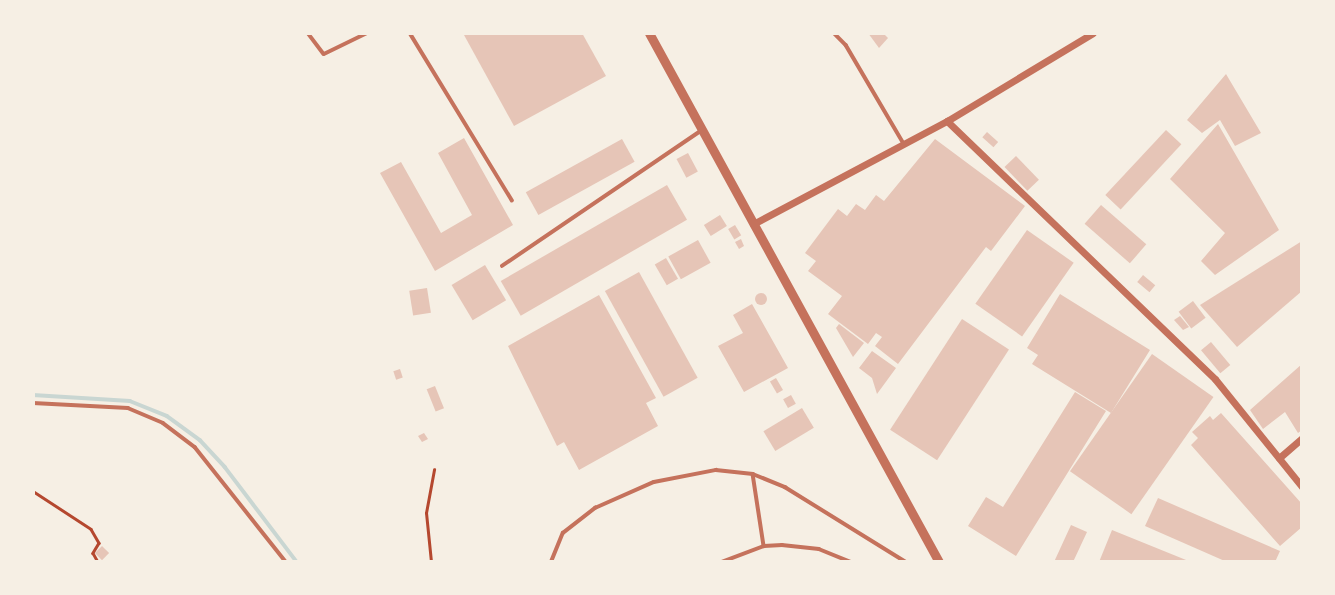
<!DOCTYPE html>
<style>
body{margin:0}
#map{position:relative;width:1335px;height:595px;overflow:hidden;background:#f6efe4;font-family:Quicksand,sans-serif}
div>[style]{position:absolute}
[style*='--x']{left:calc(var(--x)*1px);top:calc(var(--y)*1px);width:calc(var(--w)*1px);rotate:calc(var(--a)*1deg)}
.stream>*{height:3.5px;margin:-1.75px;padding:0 1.75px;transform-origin:1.75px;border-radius:1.75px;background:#c9d6d2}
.building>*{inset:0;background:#e6c5b7;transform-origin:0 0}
.round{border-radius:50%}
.path>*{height:2.5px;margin:-1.25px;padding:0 1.25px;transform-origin:1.25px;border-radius:1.25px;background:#b5482f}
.service>*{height:3.5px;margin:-1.75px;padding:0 1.75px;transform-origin:1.75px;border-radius:1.75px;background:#c5725c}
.minor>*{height:7px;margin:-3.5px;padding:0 3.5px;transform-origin:3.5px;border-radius:3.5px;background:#c5725c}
.tertiary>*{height:9px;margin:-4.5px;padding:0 4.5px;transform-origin:4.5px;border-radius:4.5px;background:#c5725c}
span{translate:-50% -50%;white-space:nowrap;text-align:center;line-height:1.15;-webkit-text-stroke:7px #f6efe4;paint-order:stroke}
.frame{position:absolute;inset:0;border:35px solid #f6efe4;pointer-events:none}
</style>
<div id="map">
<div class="stream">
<i style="--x:33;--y:395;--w:97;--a:3.5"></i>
<i style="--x:130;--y:401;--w:40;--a:22"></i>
<i style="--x:167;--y:416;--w:41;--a:36"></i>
<i style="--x:200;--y:440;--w:37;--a:47"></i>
<i style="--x:225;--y:467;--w:119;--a:52.8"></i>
</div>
<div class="building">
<i style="clip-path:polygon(468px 33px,582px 33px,606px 76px,514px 126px,464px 35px)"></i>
<i style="clip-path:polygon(868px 33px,883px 33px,888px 38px,879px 48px)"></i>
<i style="clip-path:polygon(1226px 74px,1261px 133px,1235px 146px,1220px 120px,1202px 133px,1187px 120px)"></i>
<i style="clip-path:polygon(1218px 124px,1279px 230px,1215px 275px,1201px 261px,1225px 233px,1170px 179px)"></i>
<i style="left:1166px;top:130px;width:21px;height:89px;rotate:43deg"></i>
<i style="left:987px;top:132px;width:15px;height:7px;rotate:42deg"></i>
<i style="clip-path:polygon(464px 138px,513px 225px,435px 271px,380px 173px,401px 162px,441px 233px,472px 215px,438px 153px)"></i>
<i style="left:622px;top:139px;width:26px;height:110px;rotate:61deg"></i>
<i style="clip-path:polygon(935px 139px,1025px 206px,991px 251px,986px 247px,898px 364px,875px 346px,882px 337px,876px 333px,868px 344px,828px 314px,842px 296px,808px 271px,816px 261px,805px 253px,838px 209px,847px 216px,856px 204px,865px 210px,876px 195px,884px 201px)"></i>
<i style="left:688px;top:153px;width:21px;height:13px;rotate:62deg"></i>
<i style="left:1016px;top:156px;width:33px;height:16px;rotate:46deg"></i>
<i style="left:667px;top:185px;width:40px;height:192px;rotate:60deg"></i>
<i style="left:1101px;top:205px;width:60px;height:25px;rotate:41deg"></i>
<i style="left:720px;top:215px;width:13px;height:19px;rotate:58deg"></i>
<i style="left:735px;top:225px;width:12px;height:8px;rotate:59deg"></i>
<i style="left:1027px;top:230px;width:57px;height:90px;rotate:35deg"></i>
<i style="clip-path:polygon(741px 239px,744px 246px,739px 249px,735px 242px)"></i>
<i style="left:698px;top:240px;width:26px;height:34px;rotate:61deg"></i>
<i style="clip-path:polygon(1302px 241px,1302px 291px,1237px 347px,1200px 305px)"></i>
<i style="left:666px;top:258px;width:24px;height:13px;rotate:60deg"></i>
<i style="left:485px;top:265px;width:41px;height:39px;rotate:59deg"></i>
<i style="left:639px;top:272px;width:121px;height:39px;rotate:61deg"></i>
<i style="left:1143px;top:275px;width:16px;height:9px;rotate:40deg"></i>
<i style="left:427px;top:288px;width:25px;height:18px;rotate:81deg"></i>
<i class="round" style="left:755px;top:293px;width:12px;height:12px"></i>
<i style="clip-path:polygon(1060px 294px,1150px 350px,1111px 413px,1032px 364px,1038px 355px,1027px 348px)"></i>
<i style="clip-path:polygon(599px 295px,656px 398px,646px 403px,658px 426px,579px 470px,564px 442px,557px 446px,508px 346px)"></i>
<i style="left:1193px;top:301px;width:21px;height:18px;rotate:53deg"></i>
<i style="clip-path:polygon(752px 304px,788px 368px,744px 392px,718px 346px,743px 333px,733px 315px)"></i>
<i style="clip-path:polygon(1180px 316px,1189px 327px,1183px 330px,1174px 320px)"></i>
<i style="left:962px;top:319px;width:56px;height:132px;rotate:33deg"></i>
<i style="clip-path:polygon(839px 324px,864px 343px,853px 357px,836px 328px)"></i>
<i style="left:1211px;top:342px;width:30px;height:13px;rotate:50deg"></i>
<i style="clip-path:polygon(872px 351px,896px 368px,877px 394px,872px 378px,859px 368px)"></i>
<i style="left:1152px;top:354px;width:75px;height:143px;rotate:35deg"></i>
<i style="clip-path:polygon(1302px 364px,1302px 430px,1298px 433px,1285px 412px,1263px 429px,1250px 410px)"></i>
<i style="left:400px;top:369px;width:9px;height:7px;rotate:72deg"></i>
<i style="left:776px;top:378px;width:14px;height:7px;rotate:60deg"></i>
<i style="left:435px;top:386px;width:24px;height:9px;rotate:68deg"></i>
<i style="clip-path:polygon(1075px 392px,1106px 411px,1016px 556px,968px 526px,986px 497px,1003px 507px)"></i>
<i style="left:791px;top:395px;width:10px;height:9px;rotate:61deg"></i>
<i style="left:802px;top:408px;width:23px;height:45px;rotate:59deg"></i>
<i style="clip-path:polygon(1221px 413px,1302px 504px,1302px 527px,1280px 546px,1191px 445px,1198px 438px,1192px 432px,1210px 416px,1213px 420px)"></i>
<i style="clip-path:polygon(424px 433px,428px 439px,422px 442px,418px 436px)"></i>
<i style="clip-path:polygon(1158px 498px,1280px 551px,1275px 562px,1227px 562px,1145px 526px)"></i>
<i style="clip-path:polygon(1071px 525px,1087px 532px,1073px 562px,1054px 562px)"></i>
<i style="clip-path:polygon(1112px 530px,1191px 562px,1099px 562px)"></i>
<i style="left:102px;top:546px;width:10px;height:10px;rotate:45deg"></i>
</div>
<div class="path">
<i style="--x:33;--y:491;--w:69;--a:33.2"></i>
<i style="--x:91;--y:529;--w:16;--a:60"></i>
<i style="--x:99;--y:543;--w:12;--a:121"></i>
<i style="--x:93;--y:553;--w:10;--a:61"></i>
<i style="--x:431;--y:562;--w:49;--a:-95.8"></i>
<i style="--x:426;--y:513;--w:44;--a:-79.5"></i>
</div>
<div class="service">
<i style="--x:308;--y:33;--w:26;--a:53"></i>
<i style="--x:324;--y:54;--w:48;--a:-26"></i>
<i style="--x:410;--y:33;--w:196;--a:58.6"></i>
<i style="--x:834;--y:33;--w:17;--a:45"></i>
<i style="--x:846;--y:45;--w:113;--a:59.6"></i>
<i style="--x:502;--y:266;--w:240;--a:-34.2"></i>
<i style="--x:33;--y:403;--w:95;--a:3"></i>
<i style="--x:128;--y:408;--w:38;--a:23"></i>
<i style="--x:163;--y:423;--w:40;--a:37"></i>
<i style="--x:195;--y:447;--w:147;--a:51.6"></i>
<i style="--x:753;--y:474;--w:73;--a:81.3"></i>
<i style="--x:551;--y:562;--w:31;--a:-68"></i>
<i style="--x:563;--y:533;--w:41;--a:-38"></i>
<i style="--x:595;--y:508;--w:64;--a:-23.8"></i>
<i style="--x:654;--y:482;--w:63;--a:-11"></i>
<i style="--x:716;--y:470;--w:37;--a:6"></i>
<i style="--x:753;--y:474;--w:35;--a:22"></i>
<i style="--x:785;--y:487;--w:142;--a:31.8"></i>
<i style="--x:722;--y:562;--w:45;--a:-20.9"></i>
<i style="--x:764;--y:546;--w:18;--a:-3"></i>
<i style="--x:782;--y:545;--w:37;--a:6"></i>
<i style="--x:819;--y:549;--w:35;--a:22"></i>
</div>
<div class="minor">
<i style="--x:947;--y:121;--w:372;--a:43.9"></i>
<i style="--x:1215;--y:379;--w:139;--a:51.1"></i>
<i style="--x:753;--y:224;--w:220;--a:-28"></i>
<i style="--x:947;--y:121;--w:170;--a:-31.1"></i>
<i style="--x:1279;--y:458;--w:30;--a:-41"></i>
</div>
<div class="tertiary">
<i style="--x:649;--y:33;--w:603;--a:61.27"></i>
</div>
<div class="frame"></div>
</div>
